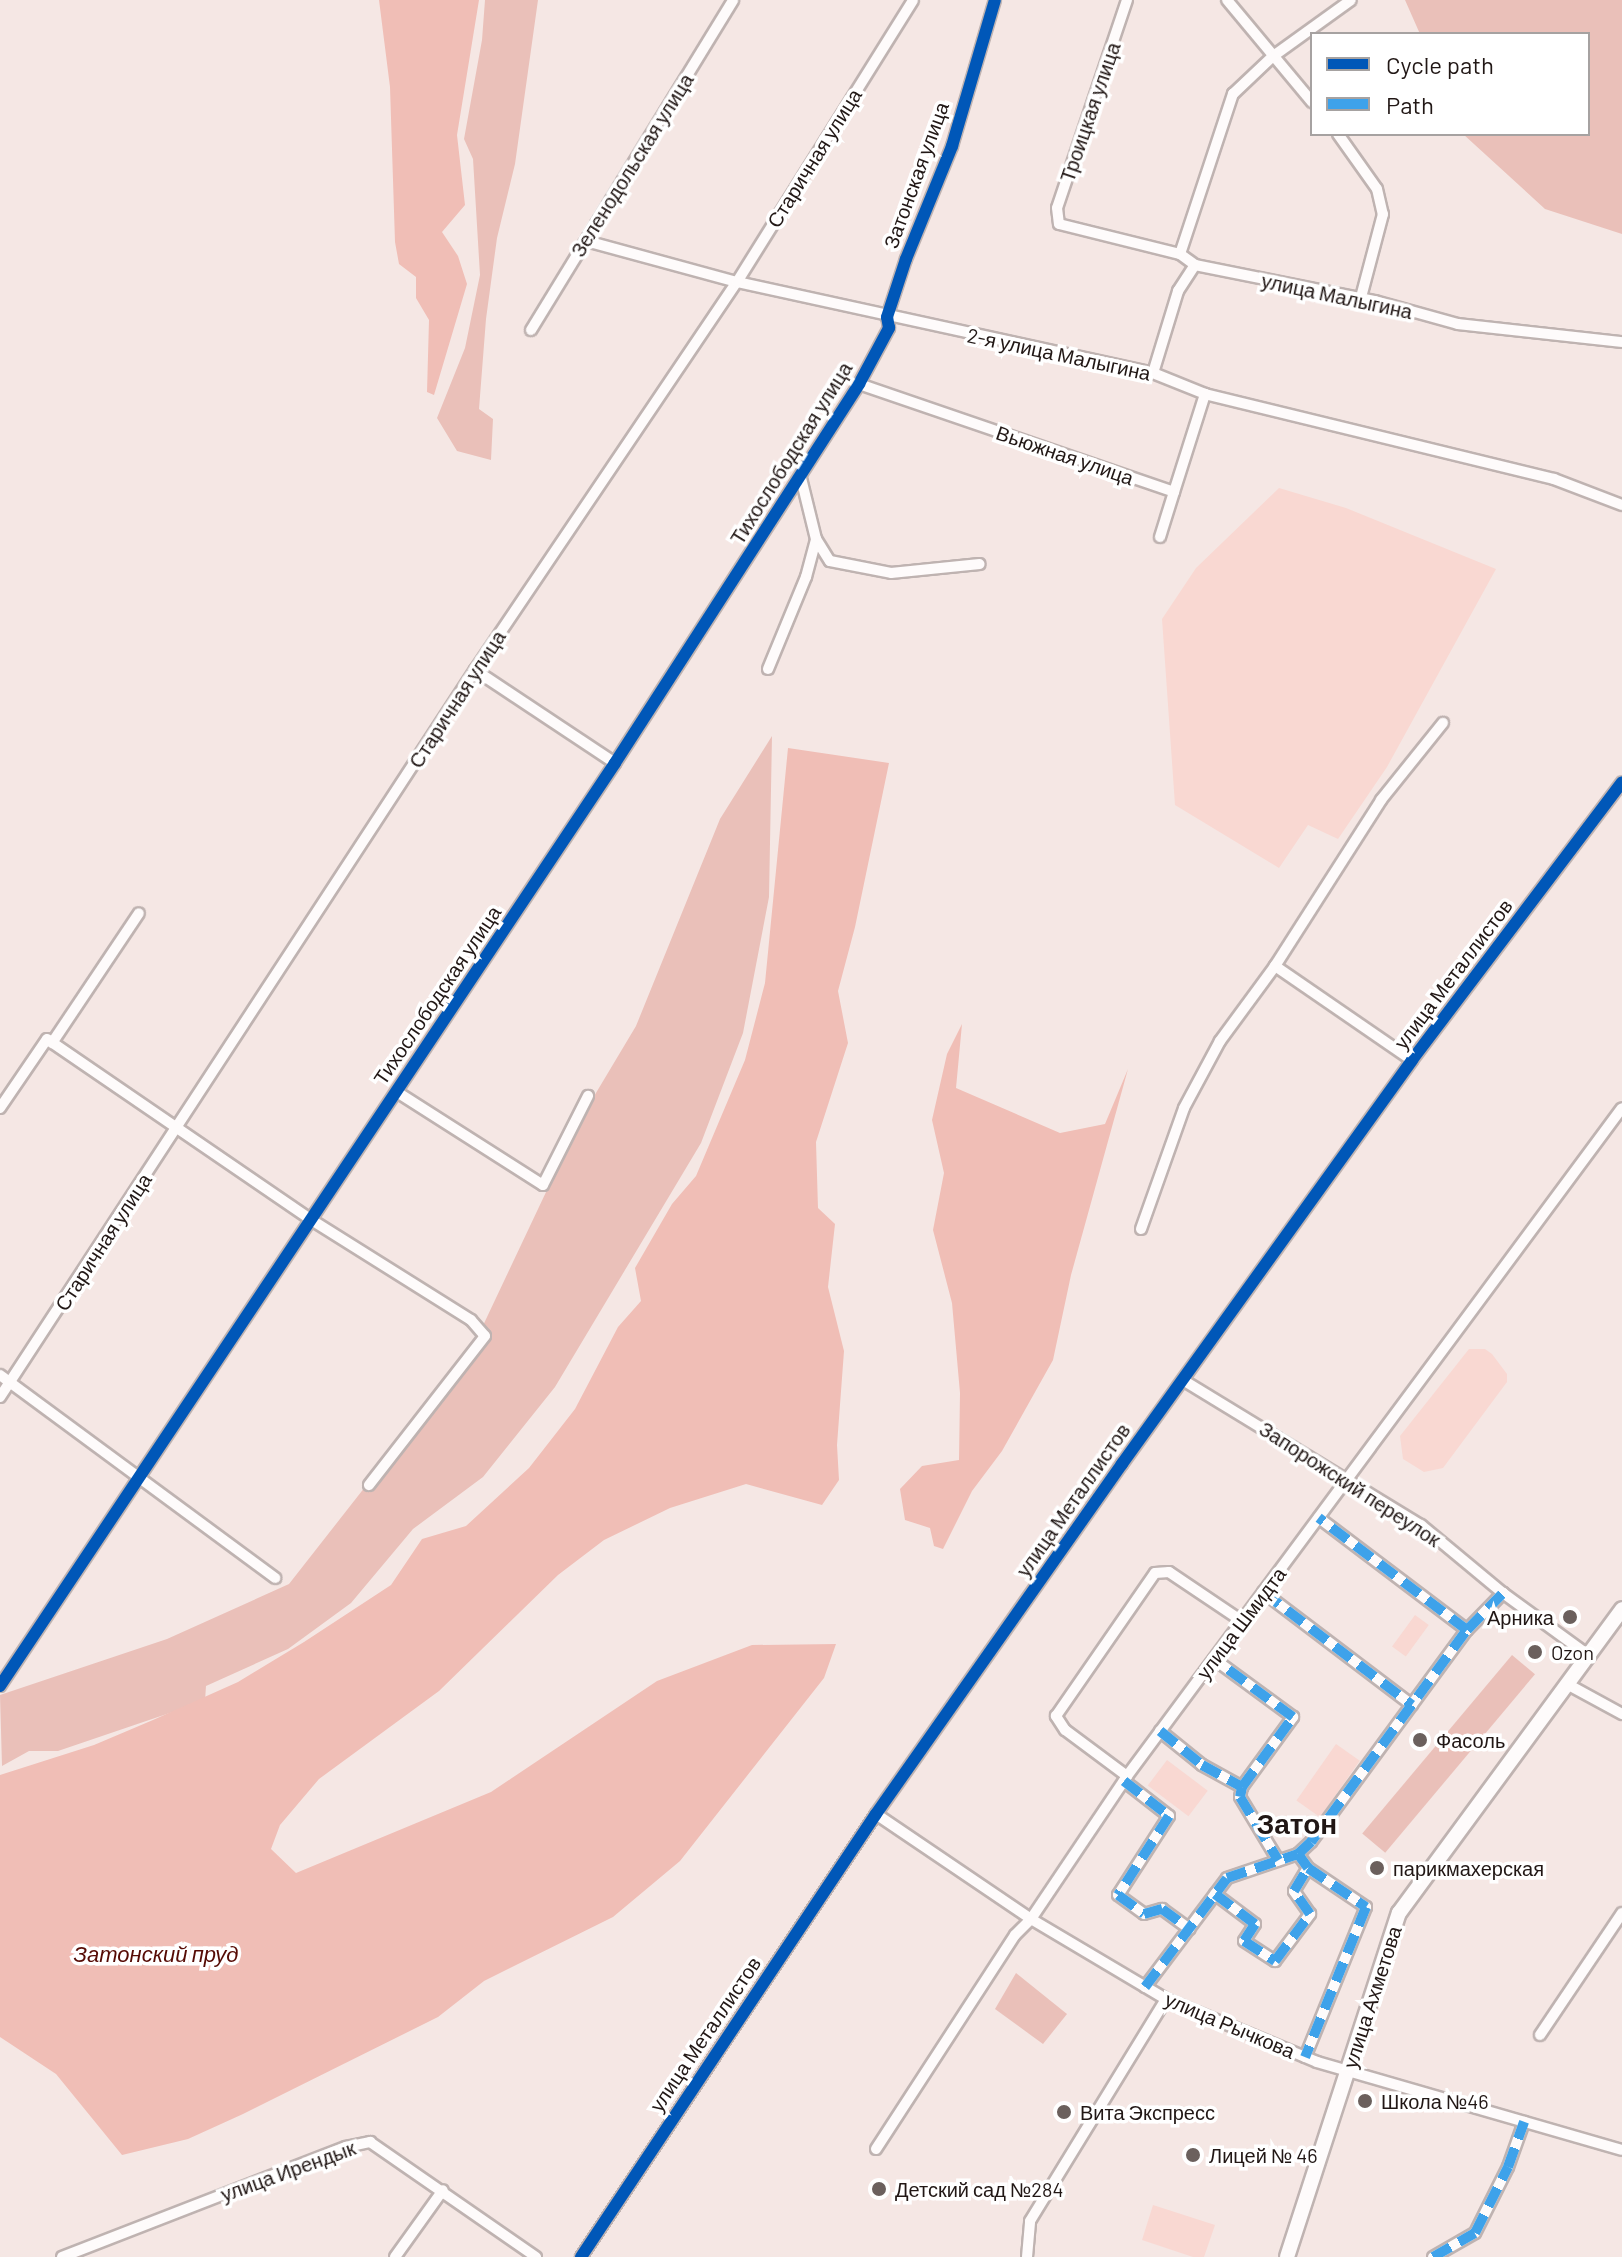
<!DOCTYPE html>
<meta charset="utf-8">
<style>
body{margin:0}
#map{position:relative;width:1622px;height:2257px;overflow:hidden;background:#f5e7e4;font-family:Barlow,sans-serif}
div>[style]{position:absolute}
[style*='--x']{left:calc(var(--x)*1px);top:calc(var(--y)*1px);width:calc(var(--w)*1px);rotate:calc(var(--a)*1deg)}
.green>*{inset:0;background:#f9d8d2;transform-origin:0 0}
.forest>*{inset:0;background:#eac0b9;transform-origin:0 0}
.water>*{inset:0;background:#f0beb6}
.roads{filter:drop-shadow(2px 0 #bfb3b1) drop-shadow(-2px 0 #bfb3b1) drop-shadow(0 2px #bfb3b1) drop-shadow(0 -2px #bfb3b1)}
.minor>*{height:10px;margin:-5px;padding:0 5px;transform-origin:5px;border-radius:5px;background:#fefbfb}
.secondary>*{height:14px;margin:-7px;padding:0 7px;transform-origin:7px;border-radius:7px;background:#fefbfb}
.quiet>*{height:10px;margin-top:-5px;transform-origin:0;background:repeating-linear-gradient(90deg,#3ea2ea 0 20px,transparent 0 30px)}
.cycleway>*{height:12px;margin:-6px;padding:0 6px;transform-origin:6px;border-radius:6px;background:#0057b8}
.dots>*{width:22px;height:22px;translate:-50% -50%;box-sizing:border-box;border:4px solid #fff;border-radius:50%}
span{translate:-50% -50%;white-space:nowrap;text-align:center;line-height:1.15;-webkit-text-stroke:7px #fff;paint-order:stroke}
.street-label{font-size:20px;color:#211715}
.poi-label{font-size:20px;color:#211715}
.right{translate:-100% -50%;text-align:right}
.left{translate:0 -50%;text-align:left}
.water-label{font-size:22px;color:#560b05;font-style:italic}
.district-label{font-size:28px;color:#211715;font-weight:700}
.legend{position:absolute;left:1310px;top:32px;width:280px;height:104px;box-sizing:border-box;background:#fff;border:2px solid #a6a2a1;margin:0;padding:10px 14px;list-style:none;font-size:24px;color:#211715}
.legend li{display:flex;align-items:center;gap:16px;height:40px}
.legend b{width:40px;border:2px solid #a6a2a1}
</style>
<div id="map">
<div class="green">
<i style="clip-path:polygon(1279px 488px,1346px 508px,1496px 569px,1387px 767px,1338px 839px,1308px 825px,1279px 868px,1175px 805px,1162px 619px,1196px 568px)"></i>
<i style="clip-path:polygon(1469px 1349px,1485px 1349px,1492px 1354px,1507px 1374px,1507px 1382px,1443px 1468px,1424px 1472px,1403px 1459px,1400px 1436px)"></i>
<i style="left:1415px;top:1615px;width:17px;height:39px;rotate:36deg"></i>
<i style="left:1336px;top:1744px;width:29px;height:69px;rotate:35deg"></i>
<i style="left:1167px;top:1760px;width:51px;height:32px;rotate:37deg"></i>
<i style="clip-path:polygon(1153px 2205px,1215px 2225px,1204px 2257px,1193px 2257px,1142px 2240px)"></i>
</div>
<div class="forest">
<i style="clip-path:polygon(485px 0,538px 0,515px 164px,497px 238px,486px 319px,479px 409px,493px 419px,491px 460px,457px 451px,437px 418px,465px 348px,480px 275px,473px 159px,464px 139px,482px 40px)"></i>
<i style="clip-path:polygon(1405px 0,1622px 0,1622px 234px,1545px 209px,1463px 134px,1588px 134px,1588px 34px,1420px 34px)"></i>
<i style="clip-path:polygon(772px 736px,769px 897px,743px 1033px,701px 1143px,555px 1387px,483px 1477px,413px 1529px,351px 1603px,288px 1649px,206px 1686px,205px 1701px,58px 1751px,29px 1751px,2px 1766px,0 1695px,167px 1639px,289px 1584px,470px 1353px,581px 1118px,636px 1026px,720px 819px)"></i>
<i style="left:1512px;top:1655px;width:30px;height:233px;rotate:40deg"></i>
<i style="clip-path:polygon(1016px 1973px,1067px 2014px,1043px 2044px,995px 2009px)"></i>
</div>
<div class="water">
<i style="clip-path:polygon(379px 0,479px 0,457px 135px,465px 205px,442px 232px,458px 256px,467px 284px,434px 395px,427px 392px,429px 320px,416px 298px,416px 277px,399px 264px,395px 242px,390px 87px)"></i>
<i style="clip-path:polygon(788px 748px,889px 763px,855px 927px,838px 991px,848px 1043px,816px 1142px,818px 1208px,835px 1224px,828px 1287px,844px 1351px,837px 1445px,839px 1480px,822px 1505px,746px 1484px,670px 1508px,604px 1540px,558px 1575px,439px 1691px,319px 1779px,280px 1825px,271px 1849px,296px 1873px,491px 1792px,657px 1681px,752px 1645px,836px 1644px,824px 1678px,680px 1861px,613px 1917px,484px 1981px,438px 2017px,243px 2114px,188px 2139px,122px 2155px,56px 2074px,0 2037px,0 1775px,94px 1745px,153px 1720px,238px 1682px,304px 1642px,391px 1585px,422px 1539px,466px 1526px,529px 1468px,575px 1409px,618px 1327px,641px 1301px,635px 1268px,672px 1204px,696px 1176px,745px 1060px,765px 983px)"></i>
<i style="clip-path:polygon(962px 1024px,956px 1088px,1060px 1133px,1105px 1124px,1128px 1069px,1071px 1275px,1053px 1360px,1002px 1451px,972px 1491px,943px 1549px,934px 1546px,930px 1528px,905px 1520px,900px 1489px,922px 1466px,959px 1460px,960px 1393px,952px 1303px,933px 1230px,944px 1173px,932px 1120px,947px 1054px)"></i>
</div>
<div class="roads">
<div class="minor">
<i style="--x:1127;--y:0;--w:219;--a:108.6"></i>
<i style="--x:1057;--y:208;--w:16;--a:83"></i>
<i style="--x:1059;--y:224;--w:125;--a:13.9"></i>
<i style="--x:1180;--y:254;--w:19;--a:36"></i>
<i style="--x:1195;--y:265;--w:184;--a:11.3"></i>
<i style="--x:1375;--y:301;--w:86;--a:15.5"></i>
<i style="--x:1458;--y:324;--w:165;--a:6.3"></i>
<i style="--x:1227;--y:0;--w:133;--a:50.2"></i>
<i style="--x:1338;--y:134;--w:67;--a:54.7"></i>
<i style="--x:1377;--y:189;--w:26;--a:77"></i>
<i style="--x:1383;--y:214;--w:90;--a:104.8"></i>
<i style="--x:586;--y:241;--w:156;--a:15.2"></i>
<i style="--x:737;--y:282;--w:426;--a:12.3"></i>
<i style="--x:1153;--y:373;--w:56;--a:22"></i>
<i style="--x:1205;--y:394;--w:359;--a:13.7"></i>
<i style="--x:1554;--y:479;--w:73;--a:20.9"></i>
<i style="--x:1180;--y:254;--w:169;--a:-71.7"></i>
<i style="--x:1233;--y:94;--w:54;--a:-43.5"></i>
<i style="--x:1272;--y:57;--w:97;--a:-35.8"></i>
<i style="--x:531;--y:330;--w:387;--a:-58.5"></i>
<i style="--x:1153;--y:373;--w:86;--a:-73"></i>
<i style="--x:1178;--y:291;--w:31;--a:-57"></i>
<i style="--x:859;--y:384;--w:333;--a:18.9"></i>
<i style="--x:1174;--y:492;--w:103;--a:-72.4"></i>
<i style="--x:1160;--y:537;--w:47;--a:-72.7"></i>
<i style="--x:816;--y:539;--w:26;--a:58"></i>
<i style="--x:830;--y:561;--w:62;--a:11.1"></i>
<i style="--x:891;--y:573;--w:89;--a:-5.8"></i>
<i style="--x:768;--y:669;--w:100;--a:-67.6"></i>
<i style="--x:806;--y:577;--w:39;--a:-75"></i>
<i style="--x:816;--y:539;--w:63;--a:-103.8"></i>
<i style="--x:475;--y:670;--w:168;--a:33.6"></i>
<i style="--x:1275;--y:966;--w:166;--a:34.5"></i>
<i style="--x:52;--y:1043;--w:156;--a:-56.2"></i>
<i style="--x:397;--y:1092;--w:173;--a:32.5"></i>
<i style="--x:543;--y:1185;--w:100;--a:-63.2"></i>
<i style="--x:0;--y:1108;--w:83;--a:-55.7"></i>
<i style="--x:47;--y:1039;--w:319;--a:34.4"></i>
<i style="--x:310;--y:1219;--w:190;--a:32.1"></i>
<i style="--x:471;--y:1320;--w:21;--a:49"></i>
<i style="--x:485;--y:1336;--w:189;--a:127.9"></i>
<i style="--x:1141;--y:1229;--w:128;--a:-70.4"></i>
<i style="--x:1184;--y:1108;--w:76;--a:-61.8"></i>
<i style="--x:1220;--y:1041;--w:93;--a:-53.7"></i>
<i style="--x:1275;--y:966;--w:197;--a:-57.4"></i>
<i style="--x:1381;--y:800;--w:99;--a:-51.2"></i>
<i style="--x:0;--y:1375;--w:342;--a:36.4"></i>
<i style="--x:1183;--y:1380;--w:279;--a:31.4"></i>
<i style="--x:1421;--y:1525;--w:107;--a:39.7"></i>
<i style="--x:1503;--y:1593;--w:105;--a:36.1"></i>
<i style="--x:0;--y:1397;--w:868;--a:-56.84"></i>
<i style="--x:475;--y:670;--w:468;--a:-56"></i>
<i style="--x:737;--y:282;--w:332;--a:-58"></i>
<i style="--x:1263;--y:1592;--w:187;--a:37.2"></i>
<i style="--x:1467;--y:1630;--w:52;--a:-45.8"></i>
<i style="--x:1567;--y:1684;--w:63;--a:28.6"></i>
<i style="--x:0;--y:1686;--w:1109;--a:-56.32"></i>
<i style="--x:615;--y:763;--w:451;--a:-57.2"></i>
<i style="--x:859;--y:384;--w:64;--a:-61.8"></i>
<i style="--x:889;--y:328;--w:11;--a:-100"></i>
<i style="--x:887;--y:317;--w:61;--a:-71.9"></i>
<i style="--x:906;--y:259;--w:122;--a:-67.8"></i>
<i style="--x:952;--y:146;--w:152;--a:-73.6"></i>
<i style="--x:1160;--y:1731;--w:54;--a:39"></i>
<i style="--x:1202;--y:1765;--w:46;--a:28.8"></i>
<i style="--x:1242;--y:1787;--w:87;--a:-53.9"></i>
<i style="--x:1293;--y:1717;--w:98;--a:-143.7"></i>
<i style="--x:1127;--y:1776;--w:77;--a:-143.4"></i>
<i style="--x:1065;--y:1730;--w:17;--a:-123"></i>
<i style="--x:1056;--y:1716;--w:174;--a:-55.3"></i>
<i style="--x:1155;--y:1573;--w:14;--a:-4"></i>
<i style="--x:1169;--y:1572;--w:88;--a:33.9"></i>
<i style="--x:1124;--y:1781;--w:57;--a:37.9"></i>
<i style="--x:1169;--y:1816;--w:94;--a:122.8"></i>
<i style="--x:1118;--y:1895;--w:32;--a:36"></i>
<i style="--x:1144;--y:1914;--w:19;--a:-16"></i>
<i style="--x:1162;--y:1909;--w:34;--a:36"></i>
<i style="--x:1242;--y:1787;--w:10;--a:101"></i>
<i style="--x:1240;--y:1797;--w:74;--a:58.9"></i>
<i style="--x:876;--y:1814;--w:187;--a:34.1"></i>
<i style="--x:1031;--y:1919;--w:157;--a:30.7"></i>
<i style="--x:1166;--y:1999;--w:164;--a:22.6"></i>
<i style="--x:1317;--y:2062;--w:317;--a:16.1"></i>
<i style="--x:1298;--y:1854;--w:17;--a:54"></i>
<i style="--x:1308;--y:1868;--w:70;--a:33.9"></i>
<i style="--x:1366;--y:1907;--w:162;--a:112.1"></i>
<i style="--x:1215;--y:1894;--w:50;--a:36.9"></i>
<i style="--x:1255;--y:1924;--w:20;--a:123"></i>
<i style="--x:1244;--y:1941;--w:37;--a:33"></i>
<i style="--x:1275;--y:1961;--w:59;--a:-53.3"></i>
<i style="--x:1310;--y:1914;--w:28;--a:-125"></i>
<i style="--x:1294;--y:1891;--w:27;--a:-59"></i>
<i style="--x:1145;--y:1987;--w:136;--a:-53"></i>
<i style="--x:1227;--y:1878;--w:75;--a:-18.7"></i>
<i style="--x:1298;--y:1854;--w:18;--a:-43"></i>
<i style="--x:1311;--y:1842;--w:263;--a:-53.7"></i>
<i style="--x:1467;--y:1630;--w:186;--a:-142.9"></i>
<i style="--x:1540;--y:2035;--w:147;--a:-56.1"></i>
<i style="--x:876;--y:2149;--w:255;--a:-57"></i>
<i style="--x:1015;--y:1935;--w:23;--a:-45"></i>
<i style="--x:1031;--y:1919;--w:172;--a:-56.1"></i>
<i style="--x:1127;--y:1776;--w:831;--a:-53.46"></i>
<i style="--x:62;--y:2257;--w:305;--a:-21.2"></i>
<i style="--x:346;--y:2147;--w:25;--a:-12"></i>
<i style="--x:370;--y:2142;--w:202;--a:34.7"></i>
<i style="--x:395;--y:2257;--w:82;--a:-54.4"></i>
<i style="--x:581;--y:2257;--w:532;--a:-56.34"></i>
<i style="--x:876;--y:1814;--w:428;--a:-54.9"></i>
<i style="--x:1122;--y:1464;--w:497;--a:-54.3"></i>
<i style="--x:1412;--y:1060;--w:348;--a:-52.9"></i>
<i style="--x:1027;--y:2257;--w:36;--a:-85"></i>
<i style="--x:1030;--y:2221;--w:260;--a:-58.5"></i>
<i style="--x:1433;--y:2257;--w:48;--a:-29.7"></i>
<i style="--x:1475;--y:2233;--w:74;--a:-63.4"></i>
<i style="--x:1508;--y:2167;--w:48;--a:-70.4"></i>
</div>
<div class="secondary">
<i style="--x:1287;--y:2257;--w:362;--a:-72"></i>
<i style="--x:1399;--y:1913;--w:377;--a:-53.7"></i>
</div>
</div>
<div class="quiet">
<i style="--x:1263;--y:1592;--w:187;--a:37.2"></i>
<i style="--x:1467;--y:1630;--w:52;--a:-45.8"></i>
<i style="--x:1160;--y:1731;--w:54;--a:39"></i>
<i style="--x:1202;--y:1765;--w:46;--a:28.8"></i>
<i style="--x:1242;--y:1787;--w:87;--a:-53.9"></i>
<i style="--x:1293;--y:1717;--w:98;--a:-143.7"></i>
<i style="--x:1124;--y:1781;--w:57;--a:37.9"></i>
<i style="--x:1169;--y:1816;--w:94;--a:122.8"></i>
<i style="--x:1118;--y:1895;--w:32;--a:36"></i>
<i style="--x:1144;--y:1914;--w:19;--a:-16"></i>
<i style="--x:1162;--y:1909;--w:34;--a:36"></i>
<i style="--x:1242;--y:1787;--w:10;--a:101"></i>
<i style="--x:1240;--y:1797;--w:74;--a:58.9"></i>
<i style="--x:1298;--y:1854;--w:17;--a:54"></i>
<i style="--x:1308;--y:1868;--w:70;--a:33.9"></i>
<i style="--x:1366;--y:1907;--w:162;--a:112.1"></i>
<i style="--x:1215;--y:1894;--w:50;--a:36.9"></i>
<i style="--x:1255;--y:1924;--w:20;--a:123"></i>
<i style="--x:1244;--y:1941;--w:37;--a:33"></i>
<i style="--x:1275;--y:1961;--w:59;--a:-53.3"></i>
<i style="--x:1310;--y:1914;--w:28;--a:-125"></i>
<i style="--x:1294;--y:1891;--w:27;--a:-59"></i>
<i style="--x:1145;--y:1987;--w:136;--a:-53"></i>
<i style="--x:1227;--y:1878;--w:75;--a:-18.7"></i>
<i style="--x:1298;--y:1854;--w:18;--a:-43"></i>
<i style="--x:1311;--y:1842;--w:263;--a:-53.7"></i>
<i style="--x:1467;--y:1630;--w:186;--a:-142.9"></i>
<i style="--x:1433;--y:2257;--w:48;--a:-29.7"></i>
<i style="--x:1475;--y:2233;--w:74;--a:-63.4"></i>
<i style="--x:1508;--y:2167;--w:48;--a:-70.4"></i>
</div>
<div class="cycleway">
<i style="--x:0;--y:1686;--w:1109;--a:-56.32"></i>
<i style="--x:615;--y:763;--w:451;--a:-57.2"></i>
<i style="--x:859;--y:384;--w:64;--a:-61.8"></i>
<i style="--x:889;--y:328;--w:11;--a:-100"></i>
<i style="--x:887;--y:317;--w:61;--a:-71.9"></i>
<i style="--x:906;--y:259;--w:122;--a:-67.8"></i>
<i style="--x:952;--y:146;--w:152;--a:-73.6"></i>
<i style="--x:581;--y:2257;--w:532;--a:-56.34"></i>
<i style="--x:876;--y:1814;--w:428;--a:-54.9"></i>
<i style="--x:1122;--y:1464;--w:497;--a:-54.3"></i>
<i style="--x:1412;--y:1060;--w:348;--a:-52.9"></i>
</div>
<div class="dots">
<i style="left:1570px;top:1617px;background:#6b605d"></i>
<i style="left:1535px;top:1652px;background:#6b605d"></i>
<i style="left:1420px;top:1740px;background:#6b605d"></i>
<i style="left:1377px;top:1868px;background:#6b605d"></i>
<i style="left:1365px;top:2101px;background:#6b605d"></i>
<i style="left:1064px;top:2112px;background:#6b605d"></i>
<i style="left:1193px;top:2155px;background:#6b605d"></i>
<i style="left:879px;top:2189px;background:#6b605d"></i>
</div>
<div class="street-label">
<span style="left:1090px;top:112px;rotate:-71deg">Троицкая улица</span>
<span style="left:814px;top:158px;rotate:-58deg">Старичная улица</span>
<span style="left:632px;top:165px;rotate:-58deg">Зеленодольская улица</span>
<span style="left:916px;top:175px;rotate:-70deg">Затонская улица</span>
<span style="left:1337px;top:296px;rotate:12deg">улица Малыгина</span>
<span style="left:1059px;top:354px;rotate:12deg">2-я улица Малыгина</span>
<span style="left:791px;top:453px;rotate:-58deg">Тихослободская улица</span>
<span style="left:1065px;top:455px;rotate:19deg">Вьюжная улица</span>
<span style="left:457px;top:699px;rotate:-57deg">Старичная улица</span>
<span style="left:1453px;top:974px;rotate:-53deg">улица Металлистов</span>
<span style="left:437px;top:995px;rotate:-56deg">Тихослободская улица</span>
<span style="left:103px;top:1242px;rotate:-57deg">Старичная улица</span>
<span style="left:1350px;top:1484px;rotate:33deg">Запорожский переулок</span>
<span style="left:1073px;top:1500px;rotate:-55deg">улица Металлистов</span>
<span style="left:1241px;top:1623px;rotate:-53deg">улица Шмидта</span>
<span style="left:1372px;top:1997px;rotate:-72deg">улица Ахметова</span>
<span style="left:1230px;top:2025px;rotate:23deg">улица Рычкова</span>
<span style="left:705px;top:2034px;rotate:-56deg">улица Металлистов</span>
<span style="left:288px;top:2171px;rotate:-20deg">улица Ирендык</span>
</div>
<div class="poi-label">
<span class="right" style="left:1554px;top:1617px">Арника</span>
<span class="left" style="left:1551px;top:1652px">Ozon</span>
<span class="left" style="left:1436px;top:1740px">Фасоль</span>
<span class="left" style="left:1393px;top:1868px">парикмахерская</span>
<span class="left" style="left:1381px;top:2101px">Школа №46</span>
<span class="left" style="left:1080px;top:2112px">Вита Экспресс</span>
<span class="left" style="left:1209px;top:2155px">Лицей № 46</span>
<span class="left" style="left:895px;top:2189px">Детский сад №284</span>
</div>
<div class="water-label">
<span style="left:156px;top:1954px">Затонский пруд</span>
</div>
<div class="district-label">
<span style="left:1297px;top:1823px">Затон</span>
</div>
<ul class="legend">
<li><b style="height:10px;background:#0057b8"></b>Cycle path</li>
<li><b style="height:10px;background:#3ea2ea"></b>Path</li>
</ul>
</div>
